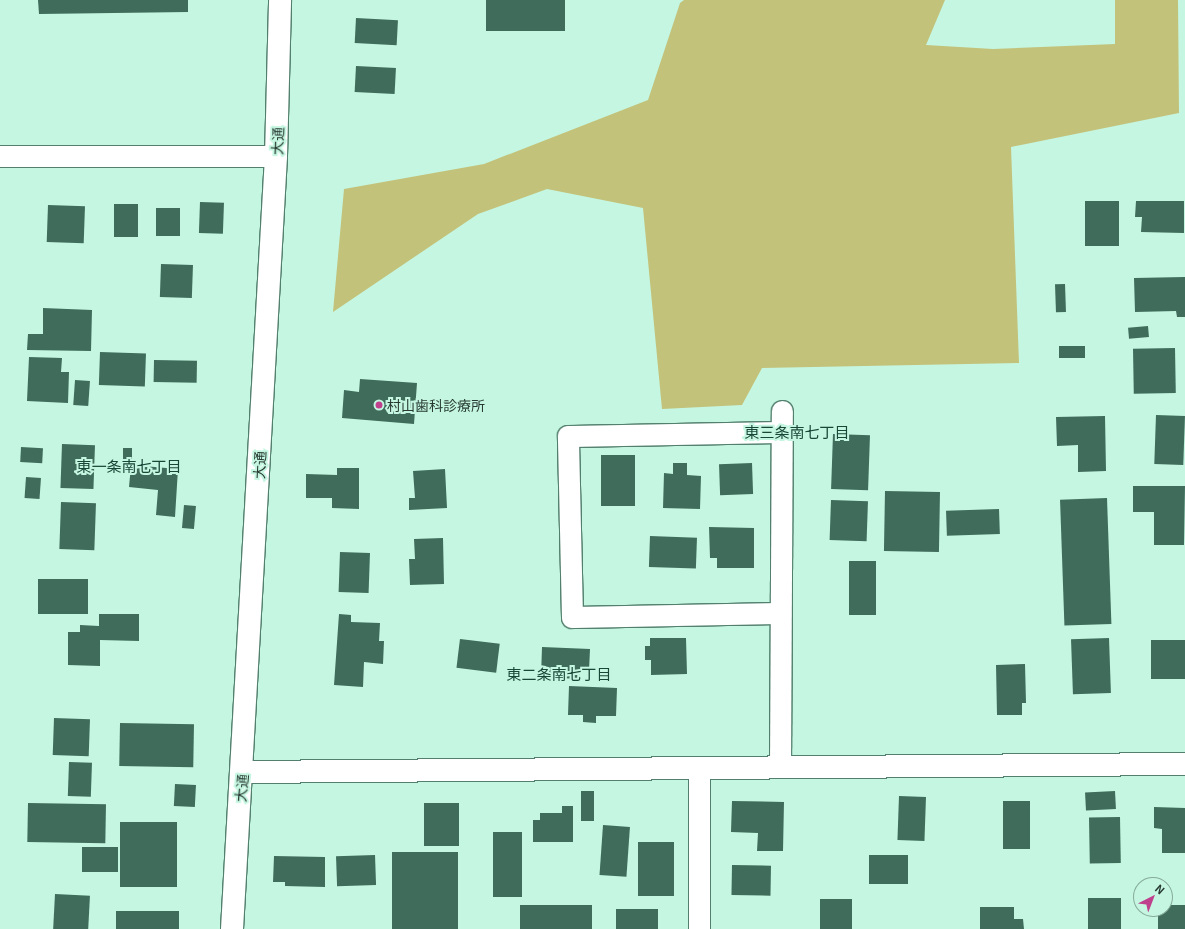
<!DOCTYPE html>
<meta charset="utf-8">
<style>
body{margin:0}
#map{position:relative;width:1185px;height:929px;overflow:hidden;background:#c5f6e1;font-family:Georgia,"Noto Sans JP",serif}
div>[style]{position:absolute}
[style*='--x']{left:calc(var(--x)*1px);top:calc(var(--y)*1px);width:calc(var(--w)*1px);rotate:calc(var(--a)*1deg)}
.green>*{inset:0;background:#c3c27a}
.building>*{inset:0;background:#3f6c5b;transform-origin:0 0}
.roads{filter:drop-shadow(1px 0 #53806e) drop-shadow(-1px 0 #53806e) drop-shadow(0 1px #53806e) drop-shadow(0 -1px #53806e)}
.minor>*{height:21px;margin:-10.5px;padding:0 10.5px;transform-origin:10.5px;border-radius:10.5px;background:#fff}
.tertiary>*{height:22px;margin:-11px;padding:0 11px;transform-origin:11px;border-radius:11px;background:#fff}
.primary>*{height:22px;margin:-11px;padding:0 11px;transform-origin:11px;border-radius:11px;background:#fff}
.dots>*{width:11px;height:11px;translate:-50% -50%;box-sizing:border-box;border:2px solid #c5f6e1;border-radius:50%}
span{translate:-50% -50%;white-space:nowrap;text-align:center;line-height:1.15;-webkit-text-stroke:4px #c5f6e1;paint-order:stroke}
.street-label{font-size:14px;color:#283b33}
.poi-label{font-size:14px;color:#283b33}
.left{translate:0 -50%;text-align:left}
.neighbourhood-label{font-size:15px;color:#194737}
.north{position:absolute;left:1133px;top:877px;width:40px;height:40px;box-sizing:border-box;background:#c5f6e1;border:1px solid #86ab9b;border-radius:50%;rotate:42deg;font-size:11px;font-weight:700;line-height:16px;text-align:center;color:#283b33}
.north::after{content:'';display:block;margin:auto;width:14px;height:18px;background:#bf408c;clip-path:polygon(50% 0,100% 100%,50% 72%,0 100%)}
</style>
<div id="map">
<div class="green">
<i style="clip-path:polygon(684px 0,945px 0,926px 45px,993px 49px,1115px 44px,1115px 0,1178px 0,1179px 113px,1011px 147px,1019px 363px,762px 368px,742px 405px,662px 409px,643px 208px,547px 189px,478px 214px,333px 312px,344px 189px,484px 164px,648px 100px,680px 3px)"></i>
</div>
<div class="building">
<i style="clip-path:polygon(38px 0,188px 0,188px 12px,39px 14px)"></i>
<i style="left:486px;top:0;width:79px;height:31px"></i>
<i style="left:356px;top:18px;width:42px;height:25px;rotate:3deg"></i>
<i style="left:356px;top:66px;width:40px;height:26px;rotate:3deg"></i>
<i style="left:1085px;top:201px;width:34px;height:45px"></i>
<i style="clip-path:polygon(1136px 201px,1184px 201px,1184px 233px,1141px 232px,1142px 217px,1135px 217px)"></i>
<i style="left:200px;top:202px;width:24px;height:31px;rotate:2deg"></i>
<i style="left:114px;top:204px;width:24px;height:33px"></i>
<i style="left:48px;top:205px;width:37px;height:37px;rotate:2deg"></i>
<i style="left:156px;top:208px;width:24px;height:28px"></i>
<i style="left:161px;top:264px;width:32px;height:33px;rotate:2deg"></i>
<i style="clip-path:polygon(1185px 277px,1185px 317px,1177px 317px,1176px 311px,1135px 312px,1134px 278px)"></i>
<i style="left:1065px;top:284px;width:28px;height:10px;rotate:88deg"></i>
<i style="clip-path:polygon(43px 308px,92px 310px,91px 351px,27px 350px,28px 334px,43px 334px)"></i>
<i style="left:1148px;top:326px;width:11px;height:20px;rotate:85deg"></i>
<i style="left:1059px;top:346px;width:26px;height:12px"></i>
<i style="left:1175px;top:348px;width:45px;height:42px;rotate:89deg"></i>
<i style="left:100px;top:352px;width:46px;height:33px;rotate:2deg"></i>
<i style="clip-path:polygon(29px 357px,62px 358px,61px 372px,69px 372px,68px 403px,27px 401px)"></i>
<i style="left:154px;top:360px;width:43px;height:22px;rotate:1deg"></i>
<i style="clip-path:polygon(360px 379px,417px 383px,414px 424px,342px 418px,344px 390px,359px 392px)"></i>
<i style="left:75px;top:380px;width:15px;height:25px;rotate:4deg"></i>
<i style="left:1156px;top:415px;width:29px;height:49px;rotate:2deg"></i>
<i style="clip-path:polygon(1105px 416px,1106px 471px,1078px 472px,1078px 445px,1057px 446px,1056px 417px)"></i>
<i style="left:833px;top:434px;width:37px;height:55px;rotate:2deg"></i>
<i style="left:62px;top:444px;width:33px;height:44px;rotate:2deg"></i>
<i style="left:21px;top:447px;width:22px;height:15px;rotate:3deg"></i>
<i style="left:123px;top:448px;width:9px;height:13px"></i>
<i style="left:601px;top:455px;width:34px;height:51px"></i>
<i style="clip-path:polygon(673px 463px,687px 463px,687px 475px,701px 476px,700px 509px,663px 508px,664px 473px,673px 474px)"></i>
<i style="left:752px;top:463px;width:31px;height:33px;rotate:88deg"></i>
<i style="clip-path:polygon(131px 465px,178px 469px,175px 517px,156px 515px,158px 490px,129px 487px)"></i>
<i style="clip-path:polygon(337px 468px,359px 468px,359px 509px,332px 508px,332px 498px,306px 498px,306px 474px,337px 475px)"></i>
<i style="clip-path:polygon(445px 469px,447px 508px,409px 510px,409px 498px,415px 498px,413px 471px)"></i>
<i style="left:26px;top:477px;width:15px;height:21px;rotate:4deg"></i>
<i style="clip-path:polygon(1133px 486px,1185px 486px,1184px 545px,1154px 545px,1154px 512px,1133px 512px)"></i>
<i style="left:885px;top:491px;width:55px;height:60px;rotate:1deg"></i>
<i style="left:1107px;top:498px;width:126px;height:47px;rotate:88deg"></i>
<i style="left:831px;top:500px;width:37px;height:40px;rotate:2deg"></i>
<i style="left:61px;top:502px;width:35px;height:47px;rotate:2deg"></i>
<i style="left:184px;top:505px;width:12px;height:23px;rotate:5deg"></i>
<i style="left:999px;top:509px;width:25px;height:53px;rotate:88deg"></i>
<i style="clip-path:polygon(709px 527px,754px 528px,754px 568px,717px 568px,717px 558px,710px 558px)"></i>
<i style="left:650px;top:536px;width:47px;height:31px;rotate:2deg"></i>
<i style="clip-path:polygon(443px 538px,444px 584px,410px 585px,409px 559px,415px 559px,414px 539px)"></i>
<i style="left:340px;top:552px;width:30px;height:40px;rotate:2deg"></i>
<i style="left:849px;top:561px;width:27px;height:54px"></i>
<i style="left:38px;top:579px;width:50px;height:35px"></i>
<i style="clip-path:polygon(99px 614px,139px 614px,139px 641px,100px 640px,100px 666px,68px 665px,68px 632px,80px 632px,80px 625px,99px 626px)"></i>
<i style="clip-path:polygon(339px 614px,351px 615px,351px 622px,380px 623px,379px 641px,384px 641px,383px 664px,364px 662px,363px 687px,334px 685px)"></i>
<i style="clip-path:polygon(650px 638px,686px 638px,687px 674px,651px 675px,651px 660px,645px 660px,645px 646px,650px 646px)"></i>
<i style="left:1109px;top:638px;width:55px;height:38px;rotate:88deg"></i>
<i style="left:460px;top:639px;width:40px;height:29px;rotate:7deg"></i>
<i style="left:1151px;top:640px;width:34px;height:39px"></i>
<i style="clip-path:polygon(542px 647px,590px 649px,589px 671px,580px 671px,579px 679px,541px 677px)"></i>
<i style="clip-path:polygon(1025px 664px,1026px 703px,1022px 703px,1022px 715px,997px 715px,996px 665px)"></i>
<i style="clip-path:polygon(569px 686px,617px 688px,616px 716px,596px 716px,596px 723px,583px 722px,583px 715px,568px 715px)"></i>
<i style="left:54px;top:718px;width:36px;height:37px;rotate:2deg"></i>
<i style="left:120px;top:723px;width:74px;height:43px;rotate:1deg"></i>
<i style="left:69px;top:762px;width:23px;height:34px;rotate:2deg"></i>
<i style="left:175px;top:784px;width:21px;height:22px;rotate:3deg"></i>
<i style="left:581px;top:791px;width:13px;height:30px"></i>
<i style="left:1115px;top:791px;width:18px;height:30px;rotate:87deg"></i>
<i style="left:899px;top:796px;width:27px;height:44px;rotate:2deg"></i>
<i style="clip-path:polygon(732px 801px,784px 802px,783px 851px,757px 851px,758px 833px,731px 832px)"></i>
<i style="left:1003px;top:801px;width:27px;height:48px"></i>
<i style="left:28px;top:803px;width:78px;height:39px;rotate:1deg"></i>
<i style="left:424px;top:803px;width:35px;height:43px"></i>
<i style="clip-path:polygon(562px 806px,573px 806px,573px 842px,533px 842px,533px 820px,540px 820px,540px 813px,562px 813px)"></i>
<i style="clip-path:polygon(1154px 807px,1185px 808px,1185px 853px,1162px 853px,1162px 829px,1154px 828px)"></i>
<i style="left:1120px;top:817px;width:46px;height:31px;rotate:89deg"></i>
<i style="left:120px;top:822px;width:57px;height:65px"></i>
<i style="left:603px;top:825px;width:27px;height:50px;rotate:4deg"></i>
<i style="left:493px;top:832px;width:29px;height:65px"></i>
<i style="left:638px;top:842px;width:36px;height:54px"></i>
<i style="left:82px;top:847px;width:36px;height:25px"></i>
<i style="left:392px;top:852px;width:66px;height:77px"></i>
<i style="left:375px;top:855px;width:30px;height:39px;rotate:88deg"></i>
<i style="left:869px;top:855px;width:39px;height:29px"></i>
<i style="clip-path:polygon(274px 856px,325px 857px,325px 887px,285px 886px,285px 882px,273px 882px)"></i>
<i style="left:732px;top:865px;width:39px;height:30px;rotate:1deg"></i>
<i style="left:55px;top:894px;width:35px;height:35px;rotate:3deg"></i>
<i style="left:1088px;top:898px;width:33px;height:31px"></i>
<i style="left:820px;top:899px;width:32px;height:30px"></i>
<i style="left:520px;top:905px;width:72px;height:24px"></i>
<i style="clip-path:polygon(1165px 905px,1185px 905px,1185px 929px,1158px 929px,1158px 909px,1165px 909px)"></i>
<i style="clip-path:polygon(980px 907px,1014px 907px,1014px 919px,1023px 919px,1024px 929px,980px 929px)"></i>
<i style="left:658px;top:909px;width:20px;height:42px;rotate:90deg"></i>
<i style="left:116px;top:911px;width:63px;height:18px"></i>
</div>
<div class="roads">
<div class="minor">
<i style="--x:0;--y:156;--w:276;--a:0"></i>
<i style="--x:780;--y:613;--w:208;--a:178.9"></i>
<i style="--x:572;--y:617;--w:181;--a:-91.3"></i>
<i style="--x:568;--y:436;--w:213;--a:-1.1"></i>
<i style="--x:780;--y:767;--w:356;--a:-89.7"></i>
<i style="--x:699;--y:929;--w:161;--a:-90"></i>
</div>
<div class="tertiary">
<i style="--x:243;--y:772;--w:942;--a:-0.49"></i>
</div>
<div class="primary">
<i style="--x:232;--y:929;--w:774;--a:-86.74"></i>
<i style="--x:276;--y:156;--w:156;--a:-88.5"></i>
</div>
</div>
<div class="dots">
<i style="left:379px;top:405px;background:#bf408c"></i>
</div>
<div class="street-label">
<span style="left:277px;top:141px;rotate:-88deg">大通</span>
<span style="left:259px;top:465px;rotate:-87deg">大通</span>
<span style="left:241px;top:788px;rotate:-85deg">大通</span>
</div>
<div class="poi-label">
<span class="left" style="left:387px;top:405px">村山歯科診療所</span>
</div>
<div class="neighbourhood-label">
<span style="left:797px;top:432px">東三条南七丁目</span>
<span style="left:129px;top:466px">東一条南七丁目</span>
<span style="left:559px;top:674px">東二条南七丁目</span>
</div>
<div class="north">N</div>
</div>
